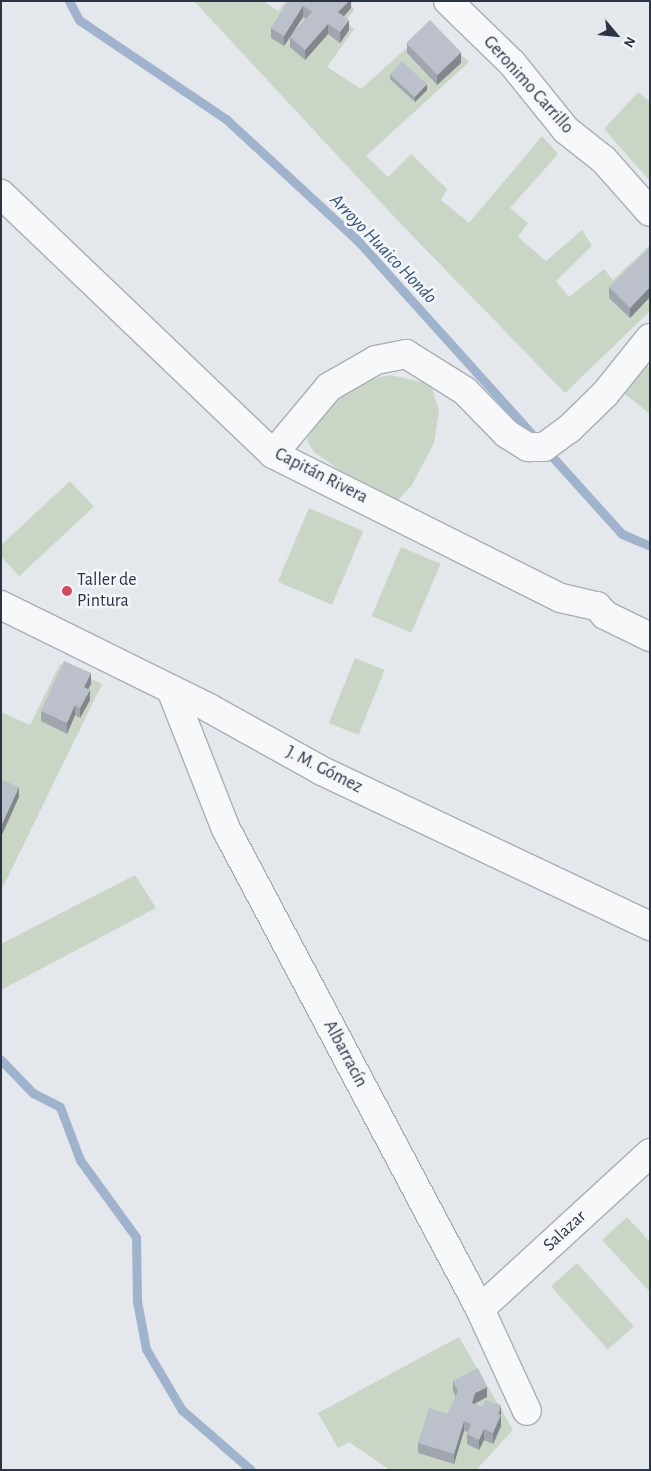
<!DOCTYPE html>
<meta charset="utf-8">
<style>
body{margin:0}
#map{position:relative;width:651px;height:1471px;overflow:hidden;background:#e4e7ec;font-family:"Alegreya Sans",sans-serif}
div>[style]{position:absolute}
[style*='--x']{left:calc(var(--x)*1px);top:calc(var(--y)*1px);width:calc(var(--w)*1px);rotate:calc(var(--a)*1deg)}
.green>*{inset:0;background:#c9d6c5;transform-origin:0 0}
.stream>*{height:9px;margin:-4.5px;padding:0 4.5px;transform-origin:4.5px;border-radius:4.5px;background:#9fb4cc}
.roads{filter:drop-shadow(1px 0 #a9aeb7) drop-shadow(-1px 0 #a9aeb7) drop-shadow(0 1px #a9aeb7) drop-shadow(0 -1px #a9aeb7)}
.minor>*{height:28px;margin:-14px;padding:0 14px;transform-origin:14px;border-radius:14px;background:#f7f8fa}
.wall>*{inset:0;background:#a1a5ae}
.shaded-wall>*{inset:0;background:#83868d}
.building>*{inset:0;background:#bbc0ca;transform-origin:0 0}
.dots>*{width:14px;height:14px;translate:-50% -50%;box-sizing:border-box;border:2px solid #f4f6f9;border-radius:50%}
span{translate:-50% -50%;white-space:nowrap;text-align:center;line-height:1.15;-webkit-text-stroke:5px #f4f6f9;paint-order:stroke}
.street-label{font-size:18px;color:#2b3445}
.poi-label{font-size:18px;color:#2b3445}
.left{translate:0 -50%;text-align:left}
.water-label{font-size:19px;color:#34527a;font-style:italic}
.frame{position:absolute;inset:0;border:2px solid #2b3445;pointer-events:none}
.north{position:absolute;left:591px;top:10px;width:50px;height:50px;-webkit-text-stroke:4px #f4f6f9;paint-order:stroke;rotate:118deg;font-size:14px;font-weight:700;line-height:20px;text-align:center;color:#2b3445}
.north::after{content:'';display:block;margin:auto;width:18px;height:22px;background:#2b3445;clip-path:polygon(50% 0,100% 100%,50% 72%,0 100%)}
</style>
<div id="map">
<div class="green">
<i style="clip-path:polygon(194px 1px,263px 1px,278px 11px,286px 1px,353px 1px,351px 4px,354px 10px,345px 21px,354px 29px,327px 67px,361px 89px,431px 26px,469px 62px,366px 156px,388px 177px,411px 154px,447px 189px,441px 200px,469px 223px,542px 136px,558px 154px,510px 208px,528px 223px,518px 237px,546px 261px,582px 230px,592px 246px,556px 281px,569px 297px,604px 269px,613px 280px,650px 245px,650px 311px,565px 393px,401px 224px)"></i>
<i style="clip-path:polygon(638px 92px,650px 102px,650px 181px,604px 129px)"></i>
<i style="clip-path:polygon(629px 353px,650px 368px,650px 414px,607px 380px)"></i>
<i style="clip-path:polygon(390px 375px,431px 384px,439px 411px,434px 443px,412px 485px,397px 501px,353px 479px,314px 452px,307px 440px,315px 422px,358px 382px)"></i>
<i style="left:70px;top:481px;width:35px;height:102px;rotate:47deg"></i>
<i style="left:309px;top:508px;width:59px;height:80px;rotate:23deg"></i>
<i style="left:401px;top:547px;width:43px;height:75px;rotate:23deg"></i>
<i style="left:355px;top:658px;width:32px;height:70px;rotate:22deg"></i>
<i style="clip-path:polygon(60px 664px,102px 684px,1px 891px,1px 712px,30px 725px)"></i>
<i style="clip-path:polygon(135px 875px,156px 908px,1px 990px,1px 944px)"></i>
<i style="clip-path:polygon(627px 1217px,650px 1242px,650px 1292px,602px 1240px)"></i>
<i style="left:577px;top:1263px;width:85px;height:35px;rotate:48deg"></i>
<i style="clip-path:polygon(459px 1337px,513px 1430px,476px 1470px,390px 1470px,349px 1442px,338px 1448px,318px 1413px)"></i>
</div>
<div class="stream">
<i style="--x:69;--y:1;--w:21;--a:62"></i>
<i style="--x:79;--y:20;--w:179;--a:34"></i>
<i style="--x:227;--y:120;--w:180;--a:42.7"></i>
<i style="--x:359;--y:242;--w:393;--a:48"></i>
<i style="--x:622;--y:534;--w:30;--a:23"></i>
<i style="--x:1;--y:1060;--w:46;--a:45.9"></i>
<i style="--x:33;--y:1093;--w:30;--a:27"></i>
<i style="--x:60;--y:1107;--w:57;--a:69.3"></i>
<i style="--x:80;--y:1160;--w:95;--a:54"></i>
<i style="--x:136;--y:1237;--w:64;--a:89.1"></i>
<i style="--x:137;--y:1301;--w:49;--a:79.4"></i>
<i style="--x:146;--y:1349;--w:71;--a:59.5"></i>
<i style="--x:182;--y:1410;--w:91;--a:41"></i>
</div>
<div class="roads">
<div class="minor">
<i style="--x:448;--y:1;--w:89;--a:44.1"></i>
<i style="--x:512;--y:63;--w:86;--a:51.1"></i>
<i style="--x:566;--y:130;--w:48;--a:38.3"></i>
<i style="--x:604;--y:160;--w:69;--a:48.5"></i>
<i style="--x:1;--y:194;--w:376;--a:43.7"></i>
<i style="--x:273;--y:454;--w:322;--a:26.6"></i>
<i style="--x:561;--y:598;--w:37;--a:13"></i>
<i style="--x:597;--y:606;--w:12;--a:48"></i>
<i style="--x:605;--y:615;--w:50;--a:26.1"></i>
<i style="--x:273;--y:454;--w:87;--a:-50.1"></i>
<i style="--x:329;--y:387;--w:54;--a:-29.9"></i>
<i style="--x:376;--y:360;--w:31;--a:-11"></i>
<i style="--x:406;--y:354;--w:70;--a:32.1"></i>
<i style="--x:465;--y:391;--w:60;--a:45.7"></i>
<i style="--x:507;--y:434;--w:25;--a:32"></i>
<i style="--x:528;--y:447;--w:16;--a:0"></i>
<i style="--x:544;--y:447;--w:31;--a:-36"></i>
<i style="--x:569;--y:429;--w:50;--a:-44.2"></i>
<i style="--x:605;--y:394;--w:72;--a:-51.2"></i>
<i style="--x:1;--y:605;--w:232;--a:26.3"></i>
<i style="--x:209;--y:708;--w:129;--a:29.1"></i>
<i style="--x:322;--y:771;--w:363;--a:25.3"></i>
<i style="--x:172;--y:692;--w:147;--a:68.5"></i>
<i style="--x:226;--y:829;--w:543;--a:62.11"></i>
<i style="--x:480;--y:1309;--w:112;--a:65.3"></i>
<i style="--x:480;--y:1309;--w:231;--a:-42.5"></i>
</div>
</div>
<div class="wall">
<i style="clip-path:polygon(evenodd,289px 1px,351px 1px,351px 8px,344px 16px,349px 30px,340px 43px,328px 34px,305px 60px,290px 47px,290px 37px,284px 46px,271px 38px,271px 28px,289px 1px,303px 17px,306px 19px,291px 35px,303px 17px)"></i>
<i style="clip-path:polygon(407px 43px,461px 63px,437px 85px,407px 53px)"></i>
<i style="clip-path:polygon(390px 74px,427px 90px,415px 102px,390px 79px)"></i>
<i style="clip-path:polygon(650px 249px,650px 297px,630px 318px,609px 298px,609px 287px)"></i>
<i style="clip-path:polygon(91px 684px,88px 689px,90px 700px,80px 718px,75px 715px,67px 734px,41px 721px,41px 711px)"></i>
<i style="clip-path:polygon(453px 1381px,487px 1397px,475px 1404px,501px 1415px,501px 1426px,493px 1444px,484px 1440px,479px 1450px,467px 1444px,467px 1432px,464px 1431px,454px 1464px,418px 1453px,418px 1443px,448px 1414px,456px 1397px,453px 1391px)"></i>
</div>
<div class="shaded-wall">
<i style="clip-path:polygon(349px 1px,351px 1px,351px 8px,338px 23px,338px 12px)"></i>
<i style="clip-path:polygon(303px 6px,303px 17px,284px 46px,284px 36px)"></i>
<i style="clip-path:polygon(349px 20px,349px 30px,340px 43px,340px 32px)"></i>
<i style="clip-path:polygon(328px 24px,328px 34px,305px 60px,305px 50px)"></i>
<i style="clip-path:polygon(461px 52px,461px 63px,437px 85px,437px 75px)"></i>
<i style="clip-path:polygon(427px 84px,427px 90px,415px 102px,415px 97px)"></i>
<i style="clip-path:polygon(650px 287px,650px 297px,630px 318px,630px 308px)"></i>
<i style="clip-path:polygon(91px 673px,91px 684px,84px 697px,84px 687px)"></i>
<i style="clip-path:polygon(90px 690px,90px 700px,80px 718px,80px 708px)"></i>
<i style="clip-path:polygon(75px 705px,75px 715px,67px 734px,67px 723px)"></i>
<i style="clip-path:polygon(19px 787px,19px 797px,1px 837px,1px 826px)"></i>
<i style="clip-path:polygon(487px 1387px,487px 1397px,475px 1403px,472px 1413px,472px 1403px,475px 1393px)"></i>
<i style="clip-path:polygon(501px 1405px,501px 1426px,493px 1444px,493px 1433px)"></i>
<i style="clip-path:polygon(464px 1421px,464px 1431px,454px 1464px,454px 1454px)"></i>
<i style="clip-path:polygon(484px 1429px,484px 1440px,479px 1450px,479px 1440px)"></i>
</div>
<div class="building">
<i style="clip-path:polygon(289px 1px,349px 1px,338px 12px,349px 20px,340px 32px,328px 24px,305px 50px,290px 37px,312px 12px,303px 6px,284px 36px,271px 28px)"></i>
<i style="left:430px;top:20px;width:45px;height:33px;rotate:46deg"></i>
<i style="left:402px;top:61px;width:34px;height:18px;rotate:43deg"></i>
<i style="clip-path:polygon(649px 248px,650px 287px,630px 308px,609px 287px)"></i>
<i style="clip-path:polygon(64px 661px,91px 673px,84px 687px,90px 690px,80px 708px,75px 705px,67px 723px,41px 711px)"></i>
<i style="clip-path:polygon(2px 780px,19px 787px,1px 826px,1px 782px)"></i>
<i style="clip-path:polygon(478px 1368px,487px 1387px,475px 1393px,472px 1403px,483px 1407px,485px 1400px,501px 1405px,498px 1414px,501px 1415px,493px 1433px,484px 1429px,479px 1440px,467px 1434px,471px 1424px,464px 1421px,454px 1454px,418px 1443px,429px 1408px,448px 1414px,458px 1391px,453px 1381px)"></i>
</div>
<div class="dots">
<i style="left:67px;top:591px;background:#d1495b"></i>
</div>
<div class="street-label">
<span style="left:528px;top:85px;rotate:48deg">Geronimo Carrillo</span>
<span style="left:321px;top:476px;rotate:27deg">Capitán Rivera</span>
<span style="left:324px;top:770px;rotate:27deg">J. M. Gómez</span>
<span style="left:345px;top:1054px;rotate:62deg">Albarracín</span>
<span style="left:565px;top:1231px;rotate:-43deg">Salazar</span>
</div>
<div class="poi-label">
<span class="left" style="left:77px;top:591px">Taller de<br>Pintura</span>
</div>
<div class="water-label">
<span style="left:383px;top:249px;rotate:46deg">Arroyo Huaico Hondo</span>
</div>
<div class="frame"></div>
<div class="north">N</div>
</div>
